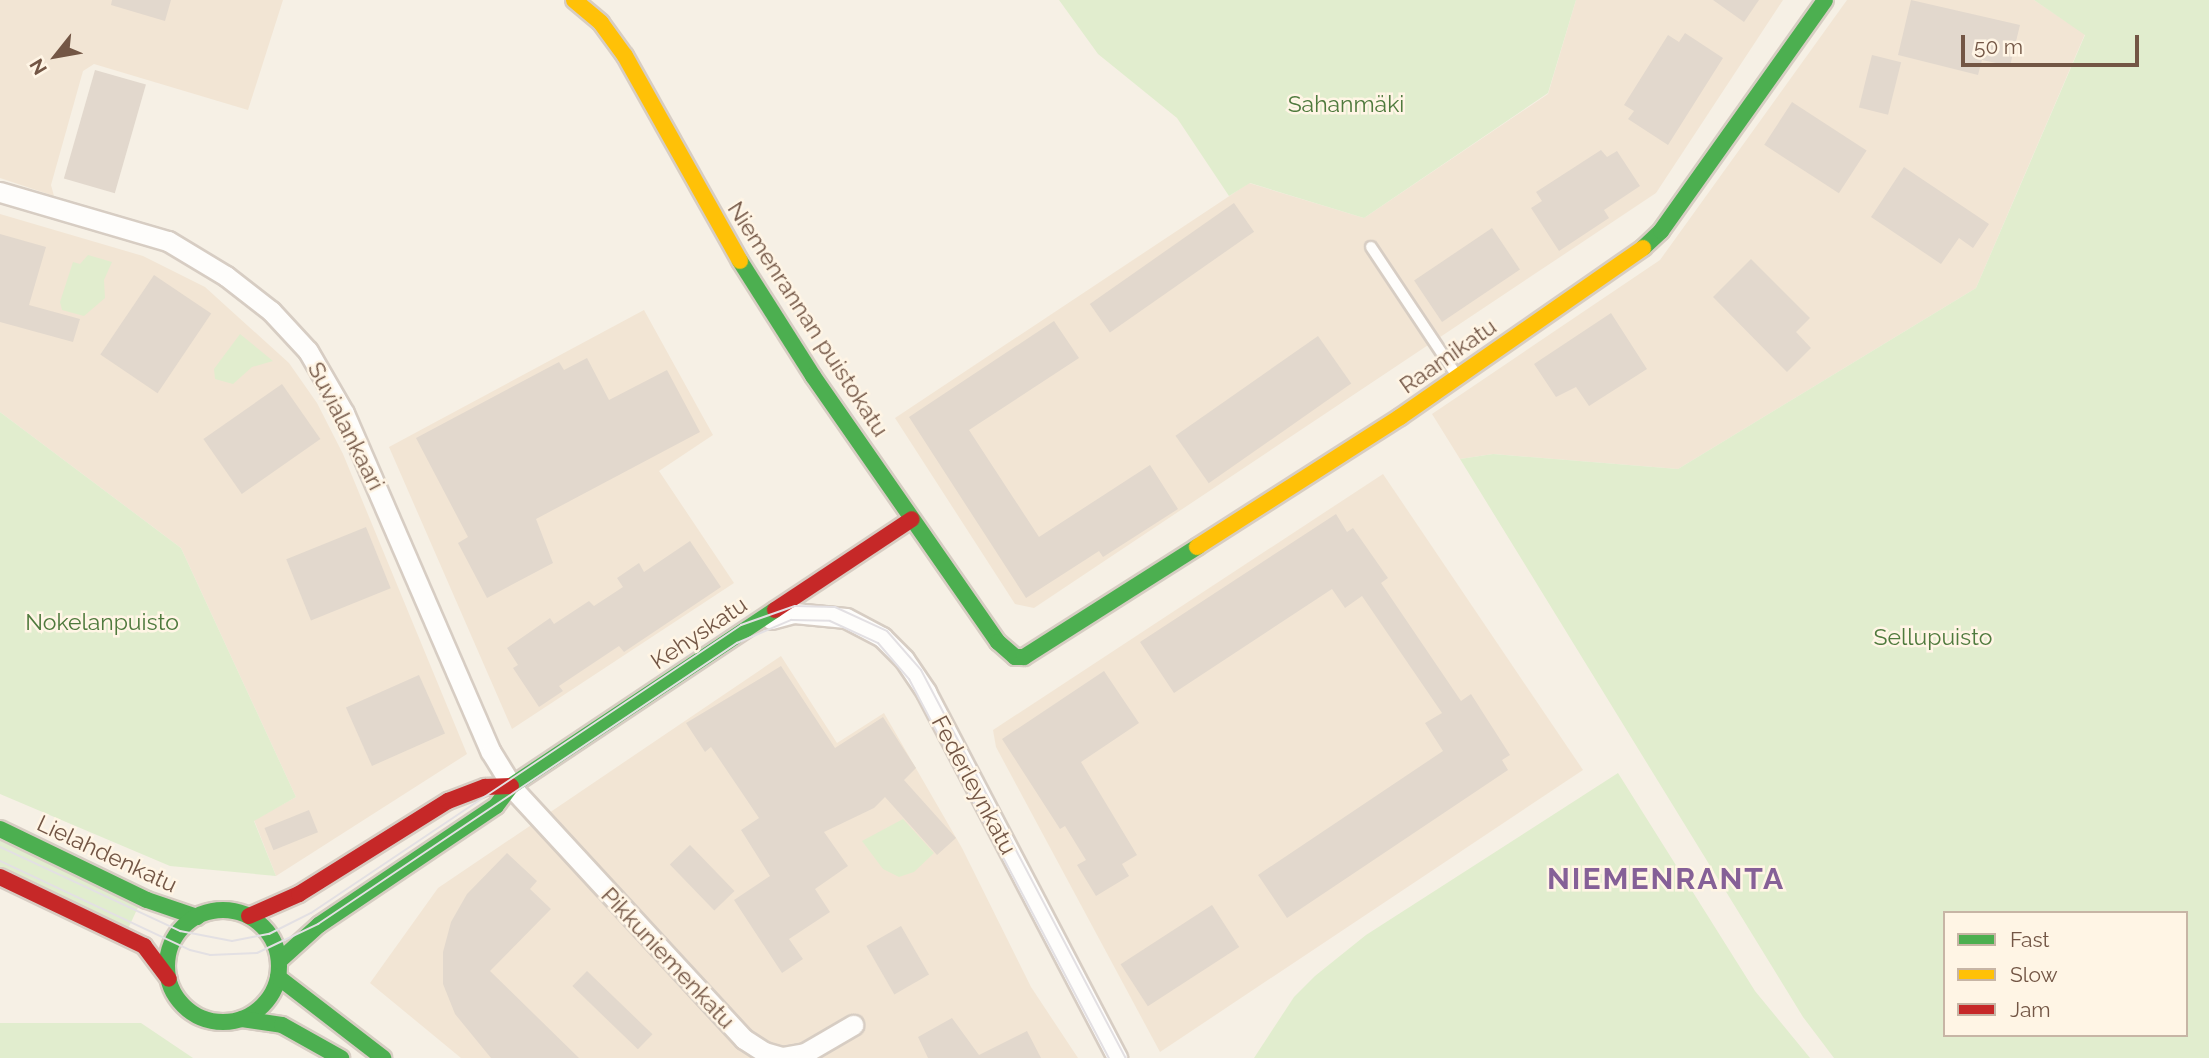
<!DOCTYPE html>
<meta charset="utf-8">
<style>
body{margin:0}
#map{position:relative;width:2209px;height:1058px;overflow:hidden;background:#f6f0e5;font-family:Raleway,sans-serif}
div>[style]{position:absolute}
[style*='--x']{left:calc(var(--x)*1px);top:calc(var(--y)*1px);width:calc(var(--w)*1px);rotate:calc(var(--a)*1deg)}
.residential>*{inset:0;background:#f2e5d4}
.green>*{inset:0;background:#e1edce;transform-origin:0 0}
.building>*{inset:0;background:#e2d8cd;transform-origin:0 0}
.roads{filter:drop-shadow(2px 0 #d7cdc3) drop-shadow(-2px 0 #d7cdc3) drop-shadow(0 2px #d7cdc3) drop-shadow(0 -2px #d7cdc3)}
.lane>*{height:10px;margin:-5px;padding:0 5px;transform-origin:5px;border-radius:5px;background:#fefdfb}
.street>*{height:19px;margin:-9.5px;padding:0 9.5px;transform-origin:9.5px;border-radius:9.5px;background:#fefdfb}
.fast>*{height:16px;margin:-8px;padding:0 8px;transform-origin:8px;border-radius:8px;background:#4caf50}
.fast>.ring{margin:-8px;padding:0;box-sizing:content-box;background:none;border:16px solid #4caf50;border-radius:50%}
.slow>*{height:16px;margin:-8px;padding:0 8px;transform-origin:8px;border-radius:8px;background:#ffc107}
.jam>*{height:16px;margin:-8px;padding:0 8px;transform-origin:8px;border-radius:8px;background:#c62828}
.tram>*{height:2px;margin:-1px;padding:0 1px;transform-origin:1px;border-radius:1px;background:#e3e0e3}
span{translate:-50% -50%;white-space:nowrap;text-align:center;line-height:1.15;-webkit-text-stroke:5px #fff5e5;paint-order:stroke}
.park-label{font-size:23px;color:#4f7a3d}
.street-label{font-size:23px;color:#735645}
.district-label{font-size:30px;color:#856097;font-weight:700;letter-spacing:2px}
.legend{position:absolute;left:1943px;top:911px;width:245px;height:126px;box-sizing:border-box;background:#fff5e5;border:2px solid #c7b5a5;margin:0;padding:9px 12px;list-style:none;font-size:21px;color:#735645}
.legend li{display:flex;align-items:center;gap:14px;height:35px}
.legend b{width:35px;border:2px solid #c7b5a5}
.north{position:absolute;left:21px;top:21px;width:70px;height:70px;-webkit-text-stroke:5px #fff5e5;paint-order:stroke;rotate:239deg;font-size:19px;font-weight:700;line-height:28px;text-align:center;color:#735645}
.north::after{content:'';display:block;margin:auto;width:24px;height:32px;background:#735645;clip-path:polygon(50% 0,100% 100%,50% 72%,0 100%)}
.scale{position:absolute;left:1961px;top:35px;width:178px;height:32px;box-sizing:border-box;border:4px solid #735645;border-top:0;padding-left:9px;font-size:21px;line-height:24px;white-space:nowrap;color:#735645;-webkit-text-stroke:5px #fff5e5;paint-order:stroke}
</style>
<div id="map">
<div class="residential">
<i style="clip-path:polygon(0 0,283px 0,248px 110px,94px 64px,83px 71px,51px 185px,54px 196px,0 178px)"></i>
<i style="clip-path:polygon(1576px 0,1783px 0,1656px 193px,1034px 608px,1015px 604px,895px 418px,1249px 183px,1364px 218px,1548px 94px)"></i>
<i style="clip-path:polygon(1847px 0,2034px 0,2085px 34px,1976px 288px,1678px 469px,1493px 454px,1460px 459px,1432px 414px,1660px 260px)"></i>
<i style="clip-path:polygon(0 214px,143px 256px,205px 287px,289px 363px,317px 403px,343px 454px,467px 754px,276px 876px,254px 820px,296px 797px,181px 548px,0 412px)"></i>
<i style="clip-path:polygon(644px 310px,713px 435px,659px 471px,734px 583px,512px 729px,389px 447px)"></i>
<i style="clip-path:polygon(1383px 474px,1583px 770px,1160px 1052px,996px 747px,993px 730px)"></i>
<i style="clip-path:polygon(781px 656px,837px 743px,884px 713px,962px 848px,1031px 987px,1078px 1058px,461px 1058px,370px 983px,438px 888px)"></i>
</div>
<div class="green">
<i style="clip-path:polygon(1059px 0,1576px 0,1548px 93px,1364px 218px,1250px 183px,1229px 196px,1177px 118px,1098px 54px)"></i>
<i style="clip-path:polygon(evenodd,2034px 0,2209px 0,2209px 1058px,1834px 1058px,1803px 1017px,1460px 459px,1493px 454px,1678px 469px,1976px 288px,2085px 35px,2034px 0,1945px 913px,2186px 913px,2186px 1035px,1945px 1035px,1945px 913px)"></i>
<i style="clip-path:polygon(88px 255px,112px 262px,104px 280px,105px 298px,84px 316px,62px 310px,60px 302px,73px 262px,80px 264px)"></i>
<i style="clip-path:polygon(240px 334px,273px 361px,252px 367px,233px 384px,215px 379px,214px 369px)"></i>
<i style="clip-path:polygon(0 412px,181px 548px,296px 797px,254px 821px,276px 876px,170px 866px,0 794px)"></i>
<i style="clip-path:polygon(1618px 773px,1755px 991px,1810px 1058px,1254px 1058px,1294px 997px,1315px 976px,1366px 935px)"></i>
<i style="clip-path:polygon(903px 819px,934px 853px,914px 872px,899px 877px,883px 869px,862px 841px)"></i>
<i style="left:0;top:839px;width:154px;height:29px;rotate:25deg"></i>
<i style="clip-path:polygon(0 1023px,141px 1023px,193px 1058px,0 1058px)"></i>
</div>
<div class="building">
<i style="clip-path:polygon(112px 0,171px 0,165px 21px,111px 5px)"></i>
<i style="clip-path:polygon(1713px 0,1759px 0,1744px 22px)"></i>
<i style="clip-path:polygon(1911px 0,2020px 25px,2010px 66px,1982px 60px,1978px 75px,1898px 55px)"></i>
<i style="clip-path:polygon(1685px 33px,1723px 58px,1668px 145px,1628px 119px,1634px 111px,1624px 105px,1668px 35px,1679px 42px)"></i>
<i style="left:1872px;top:55px;width:30px;height:54px;rotate:14deg"></i>
<i style="left:95px;top:70px;width:53px;height:113px;rotate:16deg"></i>
<i style="left:1792px;top:102px;width:89px;height:51px;rotate:33deg"></i>
<i style="clip-path:polygon(1601px 150px,1607px 157px,1617px 151px,1640px 186px,1604px 210px,1609px 218px,1559px 251px,1531px 208px,1542px 201px,1536px 192px)"></i>
<i style="clip-path:polygon(1904px 167px,1989px 224px,1973px 248px,1959px 238px,1941px 264px,1871px 217px)"></i>
<i style="left:1234px;top:203px;width:35px;height:176px;rotate:55deg"></i>
<i style="left:1492px;top:228px;width:50px;height:94px;rotate:56deg"></i>
<i style="clip-path:polygon(0 234px,46px 247px,29px 305px,80px 319px,73px 342px,0 322px)"></i>
<i style="clip-path:polygon(1751px 259px,1810px 318px,1796px 332px,1811px 348px,1787px 372px,1713px 297px)"></i>
<i style="left:154px;top:275px;width:69px;height:96px;rotate:34deg"></i>
<i style="clip-path:polygon(1611px 313px,1647px 369px,1589px 406px,1576px 387px,1556px 397px,1534px 364px)"></i>
<i style="clip-path:polygon(1054px 321px,1079px 358px,969px 430px,1039px 537px,1150px 465px,1178px 509px,1103px 557px,1099px 551px,1026px 598px,909px 417px)"></i>
<i style="left:1318px;top:336px;width:58px;height:174px;rotate:55deg"></i>
<i style="clip-path:polygon(587px 358px,609px 400px,667px 370px,700px 432px,536px 519px,553px 563px,487px 598px,458px 543px,468px 537px,416px 438px,559px 362px,564px 370px)"></i>
<i style="left:282px;top:384px;width:67px;height:96px;rotate:55deg"></i>
<i style="clip-path:polygon(1336px 514px,1347px 532px,1353px 528px,1388px 578px,1381px 583px,1461px 701px,1471px 694px,1510px 755px,1502px 760px,1508px 770px,1287px 918px,1258px 875px,1443px 751px,1425px 723px,1442px 713px,1362px 596px,1345px 608px,1332px 589px,1174px 693px,1140px 642px)"></i>
<i style="left:366px;top:527px;width:66px;height:86px;rotate:68deg"></i>
<i style="clip-path:polygon(690px 541px,721px 587px,624px 652px,619px 646px,559px 686px,563px 691px,539px 707px,513px 668px,518px 665px,507px 648px,550px 618px,554px 624px,589px 601px,594px 606px,623px 587px,617px 578px,639px 563px,644px 572px)"></i>
<i style="clip-path:polygon(781px 666px,835px 748px,883px 717px,916px 768px,904px 780px,956px 838px,937px 855px,885px 797px,874px 808px,824px 832px,848px 866px,815px 889px,830px 912px,789px 939px,803px 959px,782px 973px,734px 900px,770px 876px,741px 830px,759px 818px,711px 747px,705px 752px,686px 723px)"></i>
<i style="clip-path:polygon(1104px 671px,1139px 723px,1081px 762px,1137px 855px,1122px 864px,1129px 876px,1096px 896px,1077px 865px,1086px 860px,1065px 826px,1060px 829px,1002px 739px)"></i>
<i style="left:419px;top:675px;width:64px;height:80px;rotate:66deg"></i>
<i style="left:309px;top:810px;width:24px;height:48px;rotate:68deg"></i>
<i style="left:690px;top:845px;width:64px;height:28px;rotate:46deg"></i>
<i style="clip-path:polygon(507px 853px,537px 881px,530px 889px,551px 909px,490px 971px,579px 1058px,491px 1058px,455px 1014px,443px 984px,443px 952px,451px 922px,467px 894px)"></i>
<i style="left:1212px;top:905px;width:50px;height:109px;rotate:57deg"></i>
<i style="left:901px;top:926px;width:56px;height:40px;rotate:60deg"></i>
<i style="left:587px;top:971px;width:91px;height:21px;rotate:44deg"></i>
<i style="clip-path:polygon(952px 1018px,979px 1055px,1027px 1031px,1041px 1058px,928px 1058px,918px 1037px)"></i>
</div>
<div class="roads">
<div class="lane">
<i style="--x:1371;--y:247;--w:155;--a:56.3"></i>
</div>
<div class="street">
<i style="--x:0;--y:192;--w:175;--a:16.3"></i>
<i style="--x:168;--y:241;--w:68;--a:31.1"></i>
<i style="--x:226;--y:276;--w:57;--a:37.9"></i>
<i style="--x:271;--y:311;--w:54;--a:47.2"></i>
<i style="--x:308;--y:351;--w:72;--a:59.9"></i>
<i style="--x:344;--y:413;--w:369;--a:66.6"></i>
<i style="--x:491;--y:752;--w:46;--a:58.4"></i>
<i style="--x:515;--y:791;--w:338;--a:47.3"></i>
<i style="--x:744;--y:1039;--w:24;--a:33"></i>
<i style="--x:764;--y:1052;--w:19;--a:16"></i>
<i style="--x:782;--y:1057;--w:23;--a:-10"></i>
<i style="--x:805;--y:1053;--w:56;--a:-30.3"></i>
<i style="--x:771;--y:619;--w:24;--a:-15"></i>
<i style="--x:794;--y:613;--w:52;--a:5.5"></i>
<i style="--x:846;--y:618;--w:41;--a:27.8"></i>
<i style="--x:882;--y:637;--w:31;--a:45"></i>
<i style="--x:904;--y:659;--w:40;--a:56"></i>
<i style="--x:926;--y:692;--w:413;--a:62.4"></i>
</div>
<div class="fast">
<i style="--x:1643;--y:248;--w:25;--a:-43"></i>
<i style="--x:1661;--y:231;--w:283;--a:-54.6"></i>
<i style="--x:740;--y:261;--w:136;--a:57.6"></i>
<i style="--x:813;--y:376;--w:324;--a:55.2"></i>
<i style="--x:998;--y:642;--w:23;--a:41"></i>
<i style="--x:1015;--y:657;--w:9;--a:0"></i>
<i style="--x:1024;--y:657;--w:205;--a:-32.4"></i>
<i style="--x:0;--y:829;--w:163;--a:25.8"></i>
<i style="--x:147;--y:900;--w:53;--a:18.8"></i>
<i class="ring" style="left:167px;top:910px;width:96px;height:96px"></i>
<i style="--x:279;--y:961;--w:54;--a:-42"></i>
<i style="--x:319;--y:925;--w:213;--a:-33.9"></i>
<i style="--x:496;--y:806;--w:25;--a:-53"></i>
<i style="--x:511;--y:786;--w:317;--a:-33.7"></i>
<i style="--x:278;--y:977;--w:133;--a:37.6"></i>
<i style="--x:242;--y:1019;--w:40;--a:8.5"></i>
<i style="--x:282;--y:1025;--w:68;--a:29.2"></i>
</div>
<div class="slow">
<i style="--x:574;--y:0;--w:35;--a:40"></i>
<i style="--x:601;--y:23;--w:41;--a:54"></i>
<i style="--x:625;--y:56;--w:235;--a:60.7"></i>
<i style="--x:1197;--y:547;--w:241;--a:-32.6"></i>
<i style="--x:1400;--y:417;--w:296;--a:-34.8"></i>
</div>
<div class="jam">
<i style="--x:775;--y:610;--w:164;--a:-33.6"></i>
<i style="--x:0;--y:877;--w:160;--a:25.6"></i>
<i style="--x:144;--y:946;--w:41;--a:52.9"></i>
<i style="--x:249;--y:916;--w:55;--a:-23.7"></i>
<i style="--x:299;--y:894;--w:176;--a:-32"></i>
<i style="--x:448;--y:801;--w:40;--a:-21"></i>
<i style="--x:485;--y:787;--w:26;--a:-2"></i>
</div>
</div>
<div class="tram">
<i style="--x:0;--y:847;--w:199;--a:25"></i>
<i style="--x:180;--y:931;--w:53;--a:10.9"></i>
<i style="--x:232;--y:941;--w:38;--a:-11"></i>
<i style="--x:269;--y:934;--w:47;--a:-26.6"></i>
<i style="--x:311;--y:913;--w:518;--a:-33.81"></i>
<i style="--x:741;--y:625;--w:57;--a:-19.4"></i>
<i style="--x:795;--y:606;--w:40;--a:1.4"></i>
<i style="--x:835;--y:607;--w:57;--a:24.8"></i>
<i style="--x:887;--y:631;--w:52;--a:48.9"></i>
<i style="--x:921;--y:670;--w:439;--a:62.2"></i>
<i style="--x:0;--y:861;--w:210;--a:25.1"></i>
<i style="--x:190;--y:950;--w:21;--a:14"></i>
<i style="--x:210;--y:955;--w:47;--a:-2.4"></i>
<i style="--x:257;--y:953;--w:68;--a:-25.4"></i>
<i style="--x:318;--y:924;--w:505;--a:-33.85"></i>
<i style="--x:737;--y:643;--w:59;--a:-23.1"></i>
<i style="--x:791;--y:620;--w:39;--a:1"></i>
<i style="--x:830;--y:621;--w:53;--a:24.6"></i>
<i style="--x:878;--y:643;--w:48;--a:49.3"></i>
<i style="--x:909;--y:679;--w:429;--a:62.2"></i>
</div>
<div class="park-label">
<span style="left:1346px;top:104px">Sahanmäki</span>
<span style="left:102px;top:622px">Nokelanpuisto</span>
<span style="left:1933px;top:637px">Sellupuisto</span>
</div>
<div class="street-label">
<span style="left:808px;top:319px;rotate:57deg">Niemenrannan puistokatu</span>
<span style="left:1448px;top:356px;rotate:-35deg">Raamikatu</span>
<span style="left:346px;top:426px;rotate:63deg">Suvialankaari</span>
<span style="left:699px;top:633px;rotate:-34deg">Kehyskatu</span>
<span style="left:974px;top:785px;rotate:62deg">Federleynkatu</span>
<span style="left:107px;top:854px;rotate:25deg">Lielahdenkatu</span>
<span style="left:668px;top:958px;rotate:47deg">Pikkuniemenkatu</span>
</div>
<div class="district-label">
<span style="left:1666px;top:879px">NIEMENRANTA</span>
</div>
<ul class="legend">
<li><b style="height:9px;background:#4caf50"></b>Fast</li>
<li><b style="height:9px;background:#ffc107"></b>Slow</li>
<li><b style="height:9px;background:#c62828"></b>Jam</li>
</ul>
<div class="north">N</div>
<div class="scale">50 m</div>
</div>
